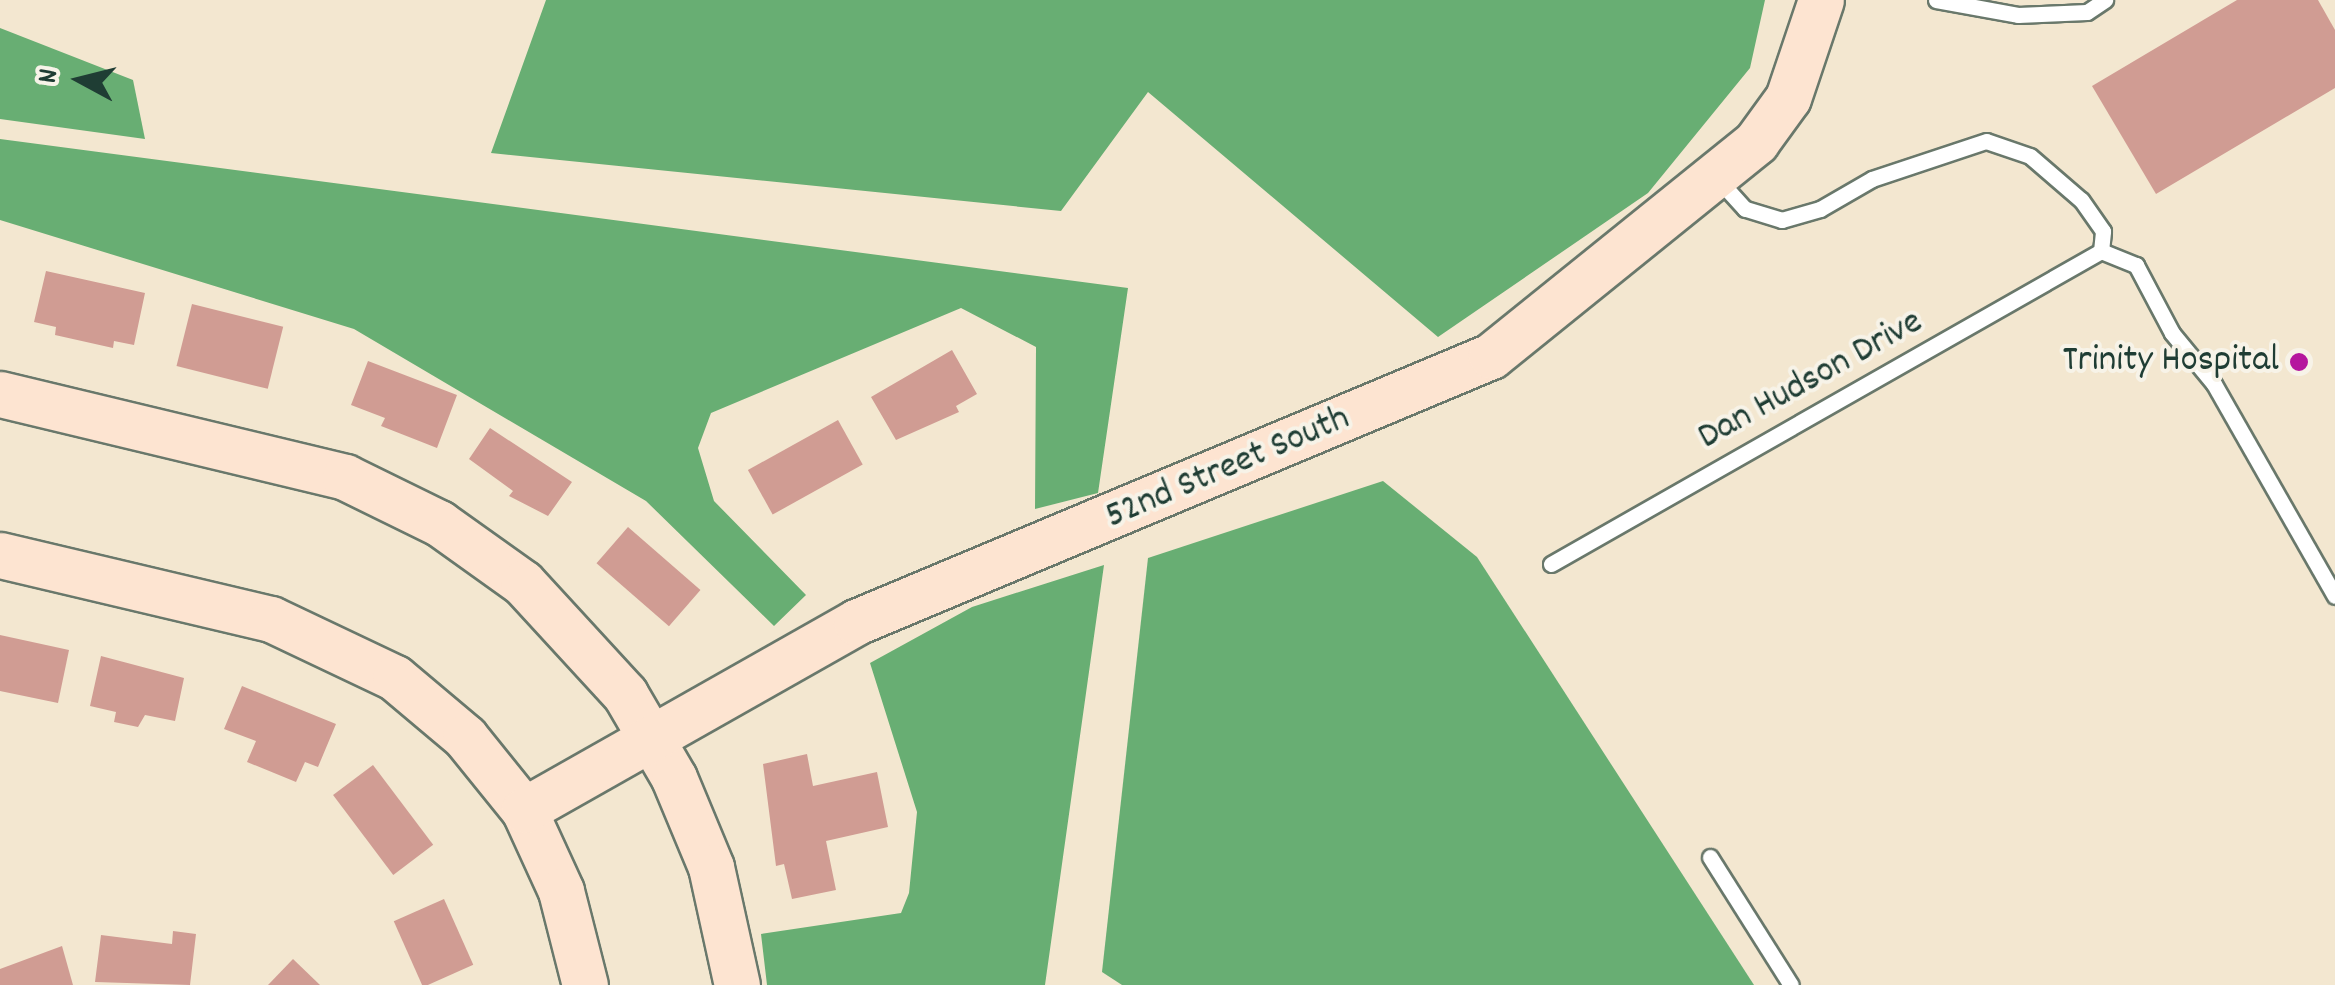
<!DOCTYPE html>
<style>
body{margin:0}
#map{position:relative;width:2335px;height:985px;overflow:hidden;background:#f3e7d0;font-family:Dekko,sans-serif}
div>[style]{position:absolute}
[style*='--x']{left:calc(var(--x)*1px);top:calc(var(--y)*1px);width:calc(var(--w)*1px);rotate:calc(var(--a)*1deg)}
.forest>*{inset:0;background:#68ae73}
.building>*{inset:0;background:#d09c93;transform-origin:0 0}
.roads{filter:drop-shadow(2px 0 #69786b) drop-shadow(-2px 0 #69786b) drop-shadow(0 2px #69786b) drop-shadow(0 -2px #69786b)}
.lane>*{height:15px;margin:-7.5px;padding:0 7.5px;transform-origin:7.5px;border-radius:7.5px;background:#fff}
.secondary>*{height:45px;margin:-22.5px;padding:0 22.5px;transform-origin:22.5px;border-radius:22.5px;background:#fde4d1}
.dots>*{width:28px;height:28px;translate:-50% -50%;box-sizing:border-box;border:5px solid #f7f3e8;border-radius:50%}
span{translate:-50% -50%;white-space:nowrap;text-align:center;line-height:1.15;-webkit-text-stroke:8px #f7f3e8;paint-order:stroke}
.poi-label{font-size:38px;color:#1f3d34}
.right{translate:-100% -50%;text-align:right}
.street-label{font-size:38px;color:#1f3d34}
.north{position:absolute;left:30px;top:30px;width:100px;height:100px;-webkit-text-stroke:8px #f7f3e8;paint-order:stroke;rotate:277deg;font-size:28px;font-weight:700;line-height:40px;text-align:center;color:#1f3d34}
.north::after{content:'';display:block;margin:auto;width:35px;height:45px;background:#1f3d34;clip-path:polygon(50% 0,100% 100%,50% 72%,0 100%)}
</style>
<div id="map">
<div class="forest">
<i style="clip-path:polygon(546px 0,1765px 0,1750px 68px,1648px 193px,1438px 337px,1148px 92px,1061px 211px,491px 153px)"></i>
<i style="clip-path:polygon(0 28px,133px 80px,145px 139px,0 119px)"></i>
<i style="clip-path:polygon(0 139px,1128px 288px,1098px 493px,1035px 509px,1036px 347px,961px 308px,711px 413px,698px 448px,714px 501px,806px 595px,774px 626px,646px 501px,354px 329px,0 220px)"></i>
<i style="clip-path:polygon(1383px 481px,1477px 557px,1754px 985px,1122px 985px,1102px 972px,1148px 558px)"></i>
<i style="clip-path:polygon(1104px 565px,1045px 985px,767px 985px,761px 934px,901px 913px,909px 893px,917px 812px,870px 663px,972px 607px)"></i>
</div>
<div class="building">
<i style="clip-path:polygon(2237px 0,2318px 0,2335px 30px,2335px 88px,2156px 194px,2092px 86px)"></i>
<i style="clip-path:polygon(46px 271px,145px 293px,134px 345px,114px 341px,113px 348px,55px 335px,56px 327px,34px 322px)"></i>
<i style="left:192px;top:304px;width:94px;height:64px;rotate:14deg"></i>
<i style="clip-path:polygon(952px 350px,977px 394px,956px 406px,959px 412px,896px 440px,871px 397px)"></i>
<i style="clip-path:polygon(368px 361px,457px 395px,437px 448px,381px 426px,385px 418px,351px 405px)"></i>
<i style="left:838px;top:420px;width:51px;height:103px;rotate:61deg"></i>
<i style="clip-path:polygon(490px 428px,572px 482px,548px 516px,509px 496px,513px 491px,469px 459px)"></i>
<i style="left:628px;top:527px;width:96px;height:48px;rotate:41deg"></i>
<i style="clip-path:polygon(0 635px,69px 650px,58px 703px,0 691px)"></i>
<i style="clip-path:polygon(101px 656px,184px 678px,175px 721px,145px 715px,138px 727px,114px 722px,116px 712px,90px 706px)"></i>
<i style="clip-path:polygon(242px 686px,336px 724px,318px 767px,305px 762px,296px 782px,247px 762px,256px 741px,224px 729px)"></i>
<i style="clip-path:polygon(807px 754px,813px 786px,877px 772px,888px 827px,826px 841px,836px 890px,792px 899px,784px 864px,776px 866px,763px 764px)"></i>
<i style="left:373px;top:765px;width:100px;height:50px;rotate:53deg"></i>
<i style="left:444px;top:899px;width:72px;height:55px;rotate:66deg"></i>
<i style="clip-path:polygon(173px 931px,196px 934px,190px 985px,95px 982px,101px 935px,172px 944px)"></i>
<i style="clip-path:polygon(62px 946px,73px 985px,0 985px,0 969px)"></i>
<i style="clip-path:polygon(293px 959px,320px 985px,268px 985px)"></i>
</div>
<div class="roads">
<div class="lane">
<i style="--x:1936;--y:0;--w:83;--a:10.4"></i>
<i style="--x:2018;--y:15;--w:69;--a:-2.5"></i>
<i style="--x:2087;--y:12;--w:22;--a:-34"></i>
<i style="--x:2101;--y:251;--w:38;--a:22"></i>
<i style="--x:2136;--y:265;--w:77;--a:62.1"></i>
<i style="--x:2172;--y:333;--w:66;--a:50.5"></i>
<i style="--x:2214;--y:384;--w:244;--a:60.3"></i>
<i style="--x:1551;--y:564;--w:633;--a:-29.64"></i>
<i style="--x:2101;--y:251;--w:20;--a:-84"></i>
<i style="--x:2103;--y:231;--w:38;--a:-125"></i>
<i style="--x:2081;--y:200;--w:67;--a:-139.2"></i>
<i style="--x:2030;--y:156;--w:46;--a:-161.2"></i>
<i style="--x:1986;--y:141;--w:120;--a:161.6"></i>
<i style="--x:1872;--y:179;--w:60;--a:150"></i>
<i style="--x:1820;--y:209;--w:40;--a:164"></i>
<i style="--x:1782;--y:220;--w:39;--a:-163"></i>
<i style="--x:1745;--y:209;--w:43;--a:-132.2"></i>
<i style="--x:1710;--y:857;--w:151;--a:57.7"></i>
</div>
<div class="secondary">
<i style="--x:0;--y:394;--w:355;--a:13.5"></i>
<i style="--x:345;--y:477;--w:105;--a:26.1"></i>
<i style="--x:439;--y:523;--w:103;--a:35.5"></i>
<i style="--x:523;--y:583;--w:151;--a:47.4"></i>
<i style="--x:625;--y:694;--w:97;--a:59.7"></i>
<i style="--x:674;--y:778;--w:96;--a:67.4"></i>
<i style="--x:711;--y:867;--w:121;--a:77.6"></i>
<i style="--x:0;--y:555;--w:278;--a:13.3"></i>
<i style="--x:271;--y:619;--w:137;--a:25.4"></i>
<i style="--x:395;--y:678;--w:92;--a:40.1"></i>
<i style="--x:465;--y:737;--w:94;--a:51.1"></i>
<i style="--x:524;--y:810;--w:89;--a:65.4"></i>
<i style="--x:561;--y:891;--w:97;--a:75.7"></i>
<i style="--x:524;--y:810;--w:382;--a:-29.5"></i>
<i style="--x:856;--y:622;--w:688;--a:-22.73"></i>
<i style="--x:1491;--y:356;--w:341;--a:-38.9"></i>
<i style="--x:1756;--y:142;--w:54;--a:-54"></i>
<i style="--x:1788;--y:98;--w:103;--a:-71.4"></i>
</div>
</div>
<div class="dots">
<i style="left:2299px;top:362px;background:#b5179e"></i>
</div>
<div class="poi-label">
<span class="right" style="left:2279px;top:362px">Trinity Hospital</span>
</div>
<div class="street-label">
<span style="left:1811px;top:381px;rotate:-29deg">Dan Hudson Drive</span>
<span style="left:1228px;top:469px;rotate:-23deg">52nd Street South</span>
</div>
<div class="north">N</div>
</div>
